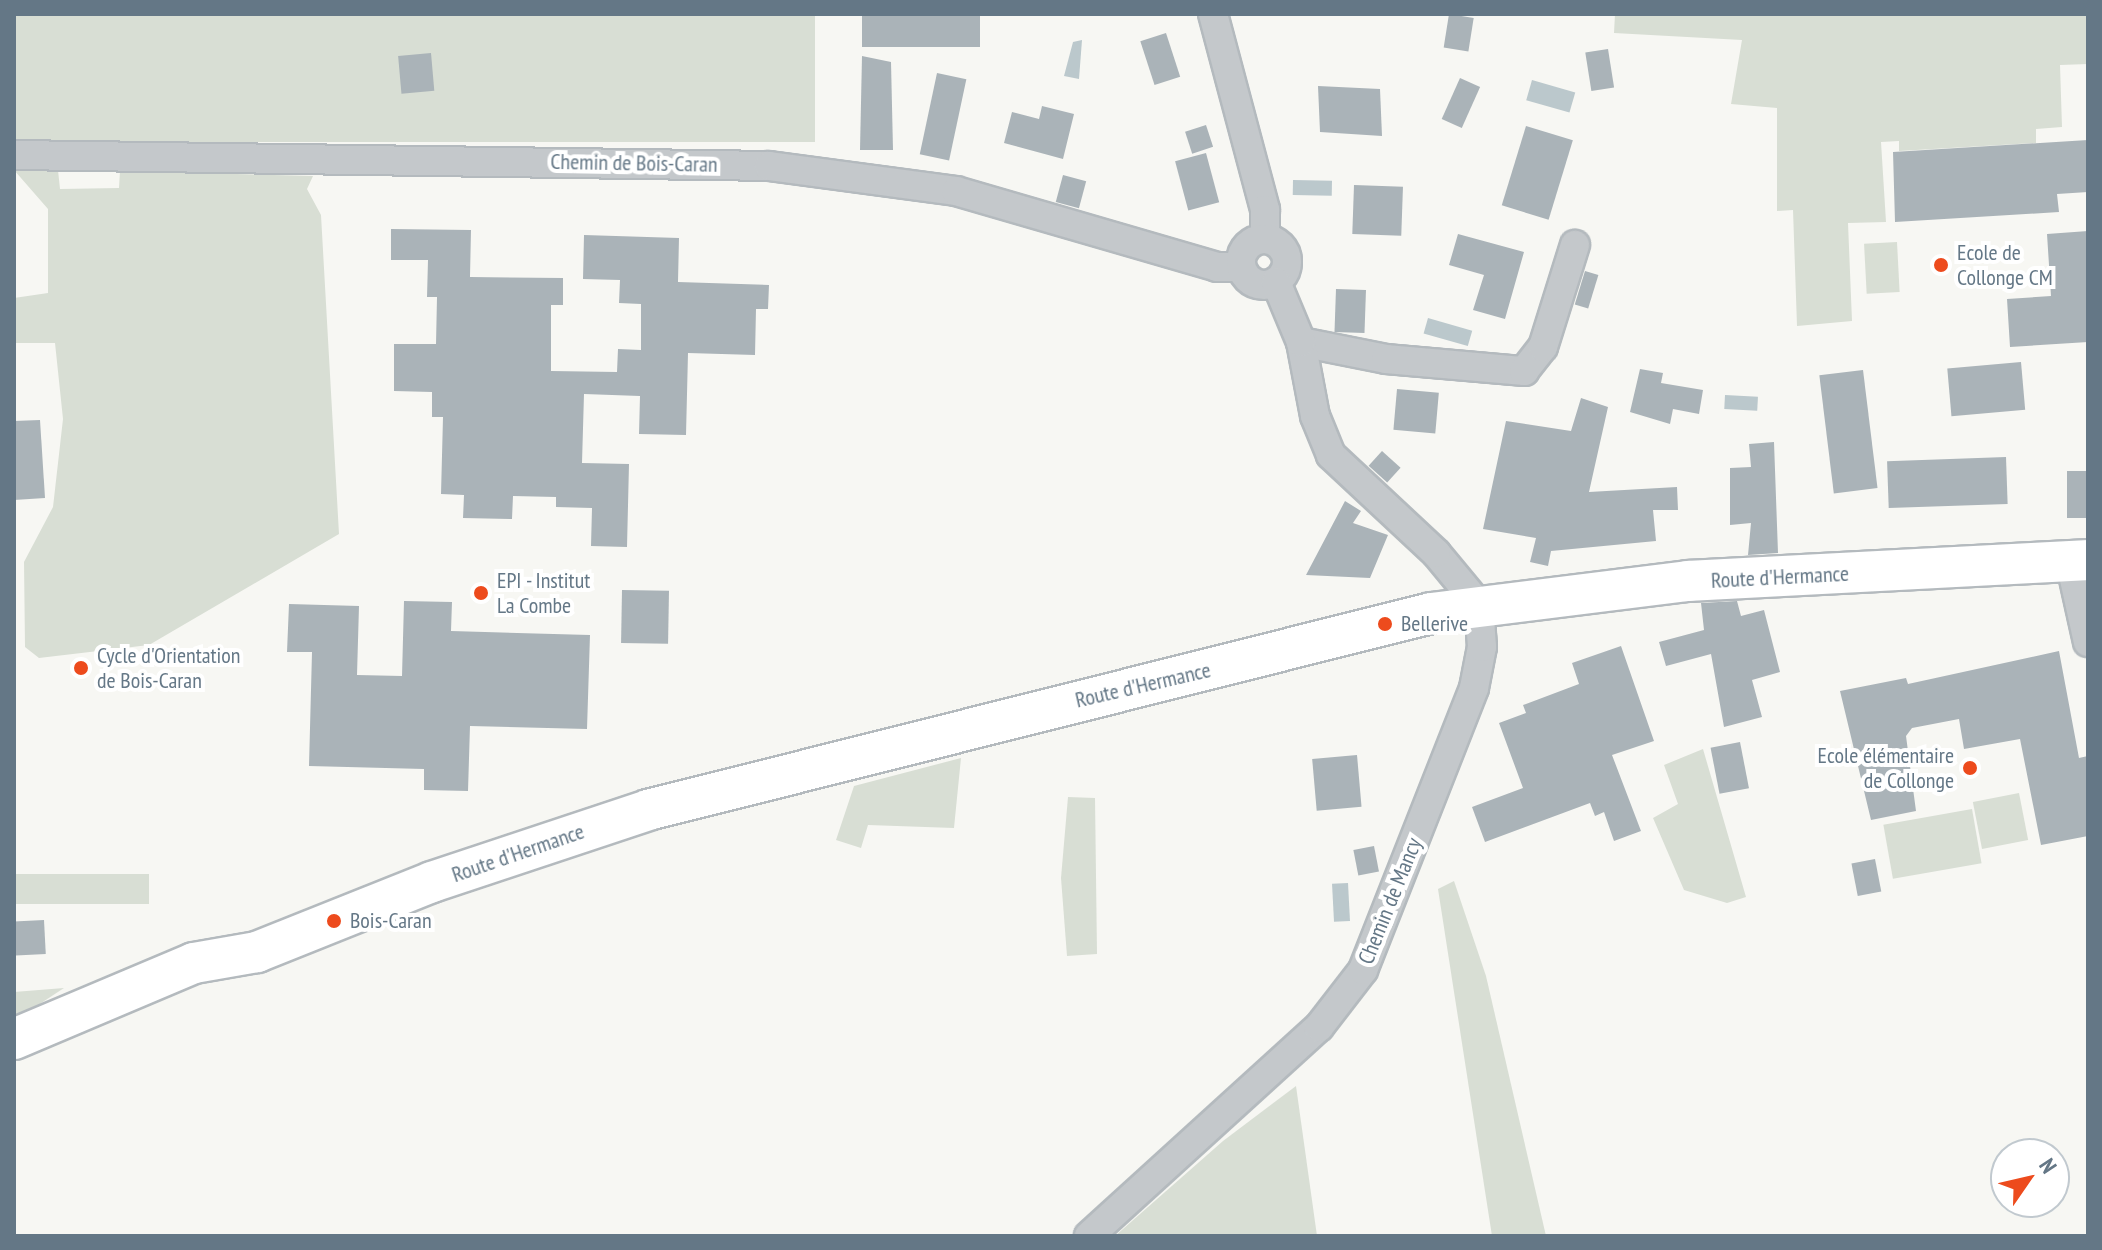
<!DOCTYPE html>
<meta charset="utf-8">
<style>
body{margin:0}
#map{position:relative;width:2102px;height:1250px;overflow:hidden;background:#f7f7f3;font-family:"PT Sans Narrow",sans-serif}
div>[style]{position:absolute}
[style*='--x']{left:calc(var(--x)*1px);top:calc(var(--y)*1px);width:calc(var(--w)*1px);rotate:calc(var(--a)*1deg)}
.green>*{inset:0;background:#d8ded4;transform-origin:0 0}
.water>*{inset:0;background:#bbc8cc;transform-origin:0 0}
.building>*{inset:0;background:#aab3b8;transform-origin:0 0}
.roads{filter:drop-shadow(2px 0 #b4babe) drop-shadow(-2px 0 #b4babe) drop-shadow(0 2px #b4babe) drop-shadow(0 -2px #b4babe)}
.minor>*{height:28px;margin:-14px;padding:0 14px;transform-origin:14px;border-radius:14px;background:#c4c8cb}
.minor>.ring{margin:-14px;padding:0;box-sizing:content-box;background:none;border:28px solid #c4c8cb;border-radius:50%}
.secondary>*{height:40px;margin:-20px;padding:0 20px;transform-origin:20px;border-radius:20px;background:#fff}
.dots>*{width:22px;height:22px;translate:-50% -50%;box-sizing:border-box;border:4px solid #fff;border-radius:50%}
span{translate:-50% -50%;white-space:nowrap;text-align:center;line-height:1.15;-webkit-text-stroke:8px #fff;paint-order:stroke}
.street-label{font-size:22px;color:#647786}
.poi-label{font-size:22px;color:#647786}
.left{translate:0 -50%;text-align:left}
.right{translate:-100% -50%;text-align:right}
.frame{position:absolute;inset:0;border:16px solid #647786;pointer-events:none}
.north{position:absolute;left:1990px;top:1138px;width:80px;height:80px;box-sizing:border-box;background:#fff;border:2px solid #c1c9cf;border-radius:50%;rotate:56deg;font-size:22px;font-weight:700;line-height:32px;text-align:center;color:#647786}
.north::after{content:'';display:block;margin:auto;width:28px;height:36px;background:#ed4b1d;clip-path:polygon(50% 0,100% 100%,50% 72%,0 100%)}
</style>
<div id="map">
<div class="green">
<i style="left:14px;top:14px;width:801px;height:128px"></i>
<i style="clip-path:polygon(1615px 14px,2088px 14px,2088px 64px,2060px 65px,2062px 127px,2036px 129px,2036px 143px,1899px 151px,1899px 141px,1881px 142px,1886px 222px,1848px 223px,1852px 321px,1797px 326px,1793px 210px,1777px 211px,1777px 108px,1731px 104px,1742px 40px,1614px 33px)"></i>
<i style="clip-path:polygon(14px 170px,58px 170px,60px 189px,119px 188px,120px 171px,313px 176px,307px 189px,321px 215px,339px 534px,149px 645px,39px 658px,25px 647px,24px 562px,53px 507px,63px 419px,55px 343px,14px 343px,14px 298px,48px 293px,48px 209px)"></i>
<i style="left:1897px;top:242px;width:50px;height:33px;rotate:87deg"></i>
<i style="clip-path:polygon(1703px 749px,1746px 897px,1727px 903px,1684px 890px,1653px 818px,1678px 804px,1664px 765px)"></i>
<i style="clip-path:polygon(961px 758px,954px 828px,868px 825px,861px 848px,836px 840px,854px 786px)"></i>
<i style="left:2019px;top:793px;width:48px;height:47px;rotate:79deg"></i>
<i style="clip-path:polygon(1068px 797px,1095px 798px,1097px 954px,1067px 956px,1061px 878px)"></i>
<i style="left:1972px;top:809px;width:55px;height:90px;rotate:80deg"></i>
<i style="left:149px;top:874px;width:30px;height:135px;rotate:90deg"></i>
<i style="clip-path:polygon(1454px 881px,1486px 976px,1546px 1236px,1492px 1236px,1438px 889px)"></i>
<i style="clip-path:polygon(64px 988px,26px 1013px,14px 1018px,14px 992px)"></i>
<i style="clip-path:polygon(1296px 1086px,1317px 1236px,1115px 1236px,1223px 1141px)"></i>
</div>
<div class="water">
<i style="clip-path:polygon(1082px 40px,1079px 79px,1064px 76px,1073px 42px)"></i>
<i style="left:1532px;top:80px;width:45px;height:21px;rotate:16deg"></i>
<i style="left:1293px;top:180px;width:39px;height:15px;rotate:1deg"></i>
<i style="left:1428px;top:318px;width:46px;height:16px;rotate:16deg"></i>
<i style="left:1725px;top:395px;width:33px;height:14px;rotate:3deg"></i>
<i style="left:1348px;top:883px;width:38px;height:16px;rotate:87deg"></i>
</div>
<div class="building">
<i style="left:862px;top:14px;width:118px;height:33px"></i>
<i style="left:1449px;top:14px;width:25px;height:34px;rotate:9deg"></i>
<i style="left:1166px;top:33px;width:46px;height:27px;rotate:72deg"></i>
<i style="left:1608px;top:49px;width:39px;height:23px;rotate:81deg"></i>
<i style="left:431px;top:53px;width:38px;height:33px;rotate:85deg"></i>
<i style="clip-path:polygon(862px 56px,891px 62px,893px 150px,860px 150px)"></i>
<i style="left:937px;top:73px;width:30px;height:83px;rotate:12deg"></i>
<i style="left:1460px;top:78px;width:22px;height:45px;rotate:24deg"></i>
<i style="clip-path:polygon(1318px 86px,1380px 89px,1382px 136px,1320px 132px)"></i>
<i style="clip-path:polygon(1042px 106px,1074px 114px,1063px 159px,1004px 143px,1012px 112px,1039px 119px)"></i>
<i style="left:1206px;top:125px;width:23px;height:22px;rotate:72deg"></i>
<i style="left:1526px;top:126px;width:49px;height:83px;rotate:17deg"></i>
<i style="clip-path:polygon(2088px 140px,2088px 192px,2057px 194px,2059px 212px,1895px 222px,1893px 152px)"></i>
<i style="left:1206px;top:153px;width:51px;height:32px;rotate:75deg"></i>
<i style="left:1063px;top:175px;width:24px;height:28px;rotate:15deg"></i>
<i style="left:1354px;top:185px;width:49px;height:49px;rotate:2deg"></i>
<i style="clip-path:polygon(391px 229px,471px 230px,470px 277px,563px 278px,563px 305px,551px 305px,551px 371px,617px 372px,618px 349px,641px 350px,641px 304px,619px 303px,620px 280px,583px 279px,584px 235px,679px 238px,678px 282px,769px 285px,768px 309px,756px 309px,755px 355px,688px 353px,686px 435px,639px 434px,640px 396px,584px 394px,582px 463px,629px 464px,627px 547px,591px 546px,592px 508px,556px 507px,556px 497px,513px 496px,512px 519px,463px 518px,464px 495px,441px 494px,443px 417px,432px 417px,432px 392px,394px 391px,394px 344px,436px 344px,437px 297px,427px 297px,428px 260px,391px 260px)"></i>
<i style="clip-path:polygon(2088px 231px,2088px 342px,2010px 347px,2007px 299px,2051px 296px,2047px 234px)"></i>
<i style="clip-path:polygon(1458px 234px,1524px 252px,1505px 319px,1473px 310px,1484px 275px,1449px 265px)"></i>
<i style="left:1585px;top:271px;width:14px;height:35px;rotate:17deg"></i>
<i style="left:1336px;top:289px;width:30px;height:43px;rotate:2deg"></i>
<i style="left:2021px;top:362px;width:48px;height:74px;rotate:85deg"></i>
<i style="clip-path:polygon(1640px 369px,1663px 373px,1661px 383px,1703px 390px,1699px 414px,1673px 409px,1670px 424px,1630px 412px)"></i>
<i style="left:1863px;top:370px;width:119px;height:44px;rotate:83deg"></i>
<i style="left:1397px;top:389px;width:42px;height:41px;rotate:5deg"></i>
<i style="clip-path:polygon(1581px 398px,1608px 407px,1589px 492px,1677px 487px,1678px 510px,1653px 510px,1656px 541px,1551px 551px,1548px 566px,1530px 562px,1536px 538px,1483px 529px,1506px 421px,1571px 431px)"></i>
<i style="clip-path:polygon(40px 420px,45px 498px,14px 500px,14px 421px)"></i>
<i style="clip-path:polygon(1774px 442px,1778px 553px,1748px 555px,1751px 523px,1730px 525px,1730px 468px,1751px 467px,1749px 444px)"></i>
<i style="left:1382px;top:451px;width:25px;height:20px;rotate:42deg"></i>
<i style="left:2006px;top:457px;width:47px;height:119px;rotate:88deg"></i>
<i style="left:2088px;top:471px;width:47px;height:21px;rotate:90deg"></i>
<i style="clip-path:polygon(1345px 501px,1361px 511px,1353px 523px,1388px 535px,1370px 578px,1306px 575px)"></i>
<i style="left:622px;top:590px;width:47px;height:53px;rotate:1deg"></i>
<i style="clip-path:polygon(404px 601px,452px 602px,451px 631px,590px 635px,587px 729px,470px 726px,468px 791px,424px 790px,424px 769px,309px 766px,312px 652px,287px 652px,289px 604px,359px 606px,357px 675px,402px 676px)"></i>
<i style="clip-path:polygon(1737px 601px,1741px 616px,1764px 610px,1780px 672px,1752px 680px,1762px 717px,1724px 727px,1711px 654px,1666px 666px,1659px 642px,1704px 630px,1701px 603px)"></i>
<i style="clip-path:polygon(1621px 646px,1654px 741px,1612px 755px,1641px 831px,1614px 841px,1604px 812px,1595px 816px,1590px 803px,1485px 842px,1472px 807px,1523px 788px,1499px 723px,1526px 713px,1523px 705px,1579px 684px,1572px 663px)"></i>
<i style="clip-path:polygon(2059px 651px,2079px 758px,2088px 756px,2088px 836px,2041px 845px,2020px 739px,1964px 749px,1959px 719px,1912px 728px,1906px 736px,1916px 811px,1871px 820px,1840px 691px,1906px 678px,1908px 684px)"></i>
<i style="left:1740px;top:742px;width:47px;height:30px;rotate:79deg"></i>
<i style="left:1357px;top:755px;width:52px;height:45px;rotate:85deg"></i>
<i style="left:1374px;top:846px;width:26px;height:21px;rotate:79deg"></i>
<i style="left:1875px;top:859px;width:33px;height:24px;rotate:79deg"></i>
<i style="left:44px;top:920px;width:34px;height:30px;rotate:87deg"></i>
</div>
<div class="roads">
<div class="minor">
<i style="--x:1213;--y:14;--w:203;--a:75.1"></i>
<i style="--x:1265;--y:210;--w:28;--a:90"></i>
<i style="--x:14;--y:155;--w:755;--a:0.83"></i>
<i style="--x:769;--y:166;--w:189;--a:7.6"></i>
<i style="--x:956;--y:191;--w:272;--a:16.2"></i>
<i style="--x:1217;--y:267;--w:24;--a:0"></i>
<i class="ring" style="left:1241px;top:239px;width:18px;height:18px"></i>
<i style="--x:1301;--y:342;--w:87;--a:11.3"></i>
<i style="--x:1386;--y:359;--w:139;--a:5"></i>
<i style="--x:1524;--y:371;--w:31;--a:-52"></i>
<i style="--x:1543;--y:347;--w:107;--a:-72.6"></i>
<i style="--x:2070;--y:561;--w:83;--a:77.5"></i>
<i style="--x:1089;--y:1236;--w:311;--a:-42.3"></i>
<i style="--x:1319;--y:1027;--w:72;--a:-52.3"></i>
<i style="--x:1363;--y:970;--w:303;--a:-68.5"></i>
<i style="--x:1474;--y:688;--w:42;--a:-79"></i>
<i style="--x:1482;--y:647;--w:42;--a:-94.1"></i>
<i style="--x:1479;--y:605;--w:67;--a:-129.6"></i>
<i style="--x:1436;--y:553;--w:144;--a:-137"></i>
<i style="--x:1331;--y:455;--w:42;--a:-112.3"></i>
<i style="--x:1315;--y:416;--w:75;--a:-100.7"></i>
<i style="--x:1301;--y:342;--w:65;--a:-112.6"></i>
</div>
<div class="secondary">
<i style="--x:14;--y:1039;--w:195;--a:-22.9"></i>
<i style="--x:194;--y:963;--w:64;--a:-9.9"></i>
<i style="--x:257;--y:952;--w:188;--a:-21.8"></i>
<i style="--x:432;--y:882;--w:228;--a:-18.4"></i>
<i style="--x:648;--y:810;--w:807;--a:-14.12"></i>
<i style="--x:1431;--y:613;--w:259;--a:-7.1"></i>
<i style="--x:1688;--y:581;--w:401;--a:-3"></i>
</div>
</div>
<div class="dots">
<i style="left:1941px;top:265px;background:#ed4b1d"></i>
<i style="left:481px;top:593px;background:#ed4b1d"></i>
<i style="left:1385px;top:624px;background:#ed4b1d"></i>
<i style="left:81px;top:668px;background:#ed4b1d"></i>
<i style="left:1970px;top:768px;background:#ed4b1d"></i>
<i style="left:334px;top:921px;background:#ed4b1d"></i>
</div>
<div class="street-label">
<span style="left:634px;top:163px;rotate:1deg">Chemin de Bois-Caran</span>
<span style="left:1780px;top:577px;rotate:-3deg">Route d'Hermance</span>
<span style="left:1143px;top:685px;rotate:-13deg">Route d'Hermance</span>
<span style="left:518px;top:853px;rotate:-19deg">Route d'Hermance</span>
<span style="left:1390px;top:901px;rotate:-68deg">Chemin de Mancy</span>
</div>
<div class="poi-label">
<span class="left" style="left:1957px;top:265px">Ecole de<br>Collonge CM</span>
<span class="left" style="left:497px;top:593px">EPI - Institut<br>La Combe</span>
<span class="left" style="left:1401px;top:624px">Bellerive</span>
<span class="left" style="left:97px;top:668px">Cycle d'Orientation<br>de Bois-Caran</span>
<span class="right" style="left:1954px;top:768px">Ecole élémentaire<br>de Collonge</span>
<span class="left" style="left:350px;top:921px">Bois-Caran</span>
</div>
<div class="frame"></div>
<div class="north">N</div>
</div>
